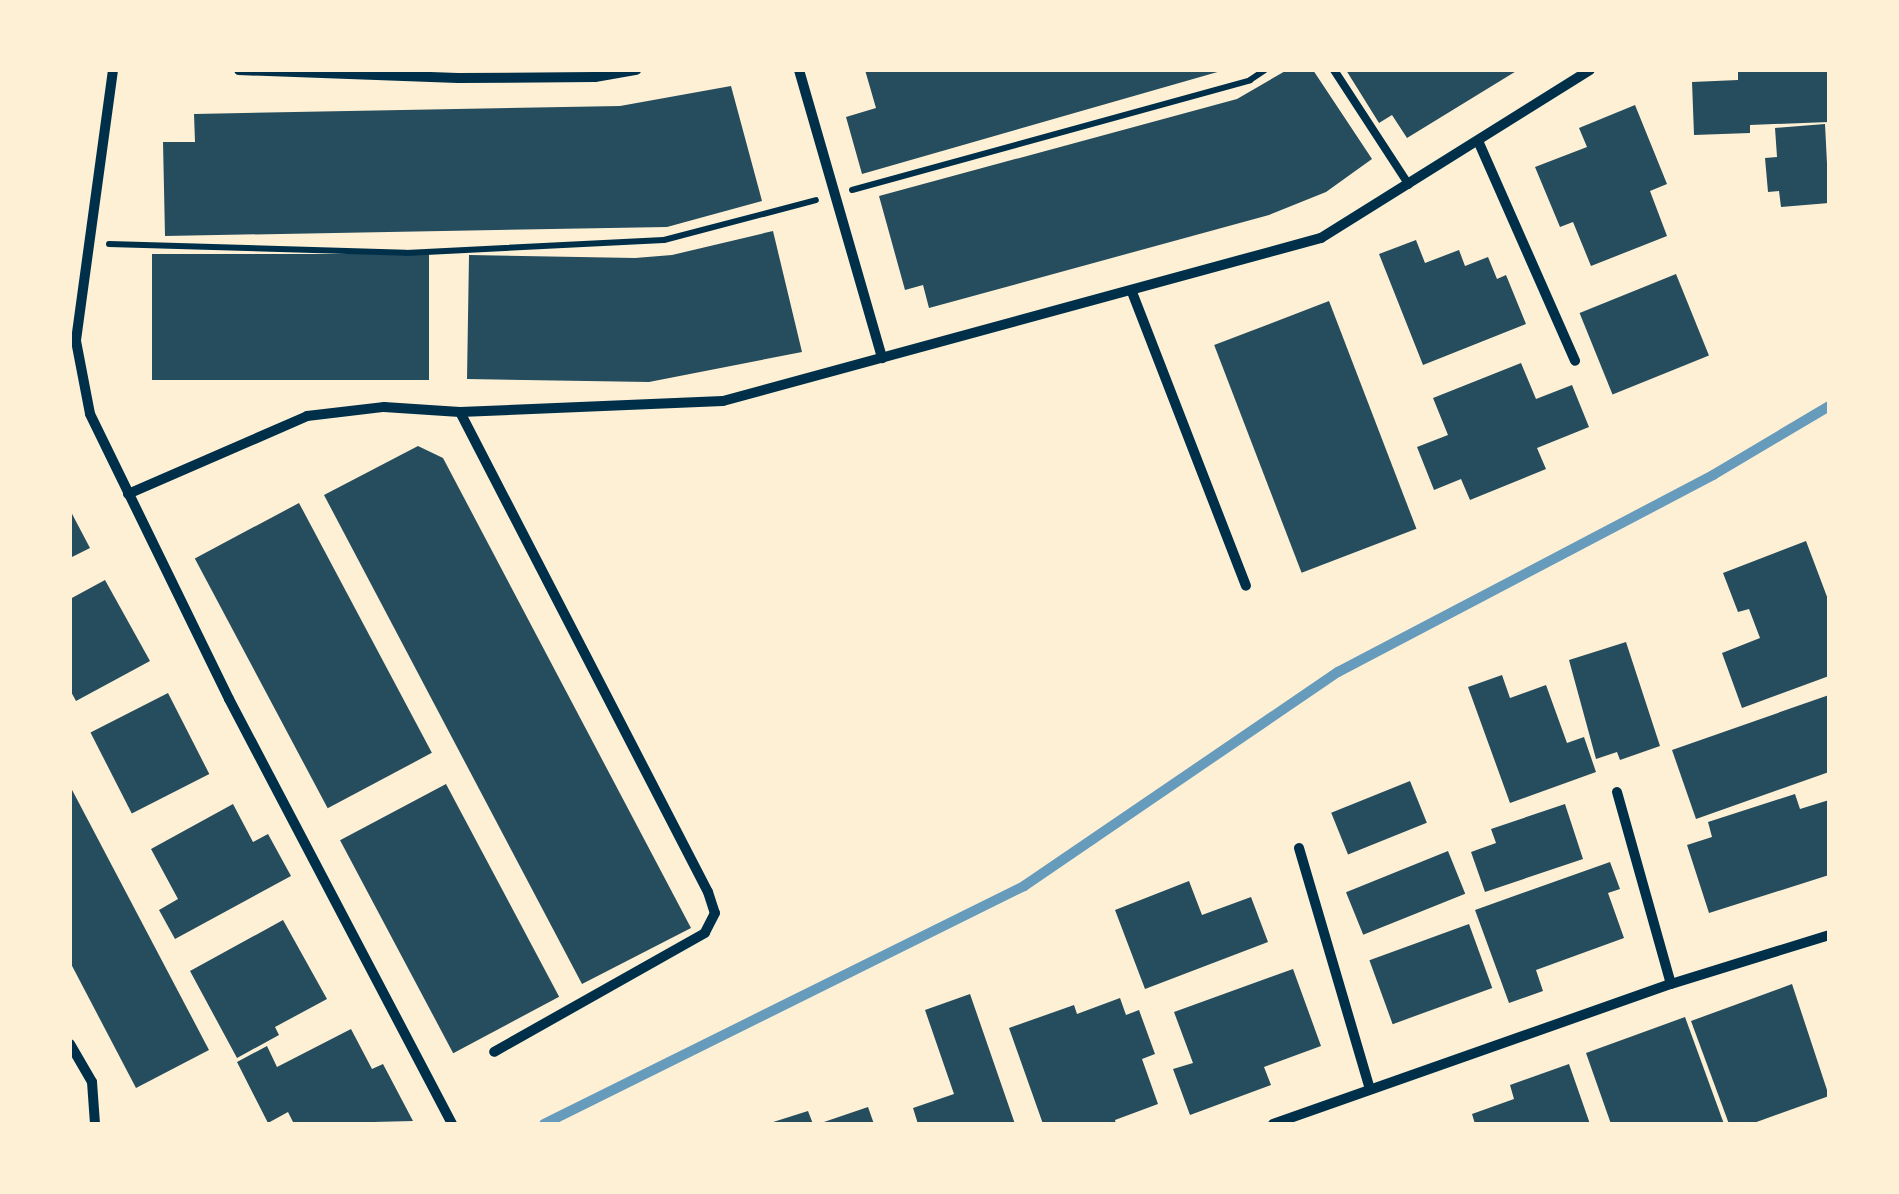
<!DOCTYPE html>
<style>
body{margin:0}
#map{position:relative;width:1899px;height:1194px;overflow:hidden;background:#fdf0d5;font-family:"PT Sans Narrow",sans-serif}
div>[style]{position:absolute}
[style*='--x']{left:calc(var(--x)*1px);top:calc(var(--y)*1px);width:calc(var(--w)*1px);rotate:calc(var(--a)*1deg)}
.stream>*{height:10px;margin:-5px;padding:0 5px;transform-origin:5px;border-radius:5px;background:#669bbc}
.building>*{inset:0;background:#264d5e;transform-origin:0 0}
.path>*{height:6px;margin:-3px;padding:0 3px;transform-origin:3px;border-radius:3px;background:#003049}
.service>*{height:8px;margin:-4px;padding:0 4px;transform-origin:4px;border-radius:4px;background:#003049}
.minor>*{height:10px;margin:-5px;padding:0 5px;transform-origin:5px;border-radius:5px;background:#003049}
span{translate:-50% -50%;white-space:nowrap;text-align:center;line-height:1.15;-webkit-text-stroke:8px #fdf0d5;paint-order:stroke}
.frame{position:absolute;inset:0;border:72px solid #fdf0d5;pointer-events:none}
</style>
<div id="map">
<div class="stream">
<i style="--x:544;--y:1124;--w:536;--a:-26.37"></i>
<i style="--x:1024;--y:886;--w:380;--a:-34.3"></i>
<i style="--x:1338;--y:672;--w:424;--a:-27.7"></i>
<i style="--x:1713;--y:475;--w:135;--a:-30.7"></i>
</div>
<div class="building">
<i style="clip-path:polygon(865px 70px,1221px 70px,1221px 71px,862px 174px,846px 117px,876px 108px)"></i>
<i style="clip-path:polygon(1287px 70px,1313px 70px,1372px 159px,1326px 192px,1269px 215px,929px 308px,923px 285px,905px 290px,879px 196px,1237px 99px)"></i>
<i style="clip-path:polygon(1346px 70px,1518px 70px,1407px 138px,1392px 115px,1379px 123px)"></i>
<i style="clip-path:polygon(1738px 70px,1829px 70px,1829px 122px,1750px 125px,1750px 133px,1694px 135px,1692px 82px,1738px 80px)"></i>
<i style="clip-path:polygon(731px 86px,762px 201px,667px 227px,165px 236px,163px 142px,195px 142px,194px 114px,620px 106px)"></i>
<i style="clip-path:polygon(1635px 105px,1667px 184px,1650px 191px,1667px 236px,1591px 266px,1573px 222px,1560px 227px,1535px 167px,1587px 147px,1579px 128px)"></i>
<i style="clip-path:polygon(1825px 124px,1829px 203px,1781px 207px,1779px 191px,1768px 192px,1765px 158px,1777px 157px,1775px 128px)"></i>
<i style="clip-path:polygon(773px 231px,802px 352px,649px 382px,467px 379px,469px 255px,635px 258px,672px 255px)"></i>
<i style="clip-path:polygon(1416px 240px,1425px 263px,1459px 250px,1465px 266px,1488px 257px,1497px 279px,1506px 275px,1526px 324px,1423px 365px,1379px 254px)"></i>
<i style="left:429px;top:254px;width:126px;height:277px;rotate:90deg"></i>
<i style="left:1676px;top:274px;width:88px;height:104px;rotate:68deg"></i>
<i style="left:1329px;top:301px;width:244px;height:123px;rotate:69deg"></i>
<i style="clip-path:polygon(1521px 363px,1536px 399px,1572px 385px,1589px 427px,1537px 448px,1546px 469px,1470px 500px,1461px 479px,1434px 490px,1417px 447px,1448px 435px,1433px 398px)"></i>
<i style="clip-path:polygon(418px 446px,443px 458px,691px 928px,582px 984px,324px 495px)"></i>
<i style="left:299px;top:503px;width:283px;height:118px;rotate:62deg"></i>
<i style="clip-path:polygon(70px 510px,90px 548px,70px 558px)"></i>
<i style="clip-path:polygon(1806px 541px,1829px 602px,1829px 676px,1742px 708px,1722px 653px,1760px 638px,1749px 609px,1738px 612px,1723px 573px)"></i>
<i style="clip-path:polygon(105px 580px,150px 661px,76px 701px,70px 690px,70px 599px)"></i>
<i style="clip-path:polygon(1626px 642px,1660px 746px,1620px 760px,1617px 752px,1596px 759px,1569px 660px)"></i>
<i style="clip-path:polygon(1502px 675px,1510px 698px,1546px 685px,1567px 743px,1584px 737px,1596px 772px,1510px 803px,1468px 687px)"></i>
<i style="left:168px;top:693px;width:91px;height:87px;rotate:63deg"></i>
<i style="clip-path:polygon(1829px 695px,1829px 772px,1696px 819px,1672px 750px)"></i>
<i style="left:1410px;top:781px;width:45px;height:85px;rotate:68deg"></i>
<i style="left:446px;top:784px;width:241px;height:120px;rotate:62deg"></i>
<i style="clip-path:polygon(70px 786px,209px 1050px,136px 1088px,70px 962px)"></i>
<i style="clip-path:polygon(1795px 794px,1800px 809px,1829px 800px,1829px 875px,1709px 913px,1687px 845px,1712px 837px,1708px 822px)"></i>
<i style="clip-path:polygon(233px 804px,253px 842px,268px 834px,291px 876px,175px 939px,159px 910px,178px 899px,151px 849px)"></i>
<i style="clip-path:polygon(1565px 804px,1583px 859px,1485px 892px,1471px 852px,1496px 843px,1491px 829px)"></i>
<i style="left:1448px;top:851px;width:46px;height:110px;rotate:68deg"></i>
<i style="clip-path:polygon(1610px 862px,1620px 889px,1608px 893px,1624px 938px,1536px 970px,1543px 991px,1509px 1003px,1475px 910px)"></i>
<i style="clip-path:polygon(1189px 881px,1202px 915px,1251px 897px,1268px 942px,1145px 989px,1115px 910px)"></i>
<i style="clip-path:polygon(283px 920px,327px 999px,275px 1027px,279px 1035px,237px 1058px,190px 971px)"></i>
<i style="left:1469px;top:924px;width:68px;height:106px;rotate:70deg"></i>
<i style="clip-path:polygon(1293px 969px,1321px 1046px,1264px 1067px,1271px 1085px,1190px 1115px,1173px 1069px,1193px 1063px,1174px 1012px)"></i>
<i style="clip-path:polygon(1792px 984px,1829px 1096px,1751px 1124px,1729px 1124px,1691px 1021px)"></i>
<i style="clip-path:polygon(970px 994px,1015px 1124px,918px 1124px,913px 1108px,954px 1094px,925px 1010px)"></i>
<i style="clip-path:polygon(1120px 998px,1126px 1015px,1139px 1010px,1155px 1054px,1142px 1059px,1158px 1104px,1115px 1120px,1116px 1124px,1043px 1124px,1009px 1028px,1074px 1005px,1077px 1014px)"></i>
<i style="clip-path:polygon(1685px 1017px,1724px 1124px,1611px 1124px,1586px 1053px)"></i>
<i style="clip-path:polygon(351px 1029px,372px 1069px,383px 1064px,413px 1121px,294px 1124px,288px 1112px,268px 1123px,237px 1062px,267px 1046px,277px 1067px)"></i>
<i style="clip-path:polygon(1569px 1064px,1590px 1124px,1475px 1124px,1472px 1114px,1514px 1099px,1510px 1085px)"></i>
<i style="clip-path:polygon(868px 1107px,874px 1124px,821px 1124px,821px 1123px)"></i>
<i style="clip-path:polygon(808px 1111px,813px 1124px,770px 1124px,770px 1123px)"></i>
</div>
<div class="path">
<i style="--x:852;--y:190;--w:413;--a:-15.4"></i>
<i style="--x:1250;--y:80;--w:18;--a:-34"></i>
<i style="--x:109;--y:244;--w:297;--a:1.7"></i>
<i style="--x:406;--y:253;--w:258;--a:-2.9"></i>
<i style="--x:664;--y:240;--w:157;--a:-14.7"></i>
</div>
<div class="service">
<i style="--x:1334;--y:70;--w:137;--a:56.9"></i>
</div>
<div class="minor">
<i style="--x:113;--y:70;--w:274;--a:97.8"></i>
<i style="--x:76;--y:341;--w:74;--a:79.1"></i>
<i style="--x:90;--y:414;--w:317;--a:64"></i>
<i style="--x:229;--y:699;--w:480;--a:62.3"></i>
<i style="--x:239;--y:70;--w:219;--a:2.1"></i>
<i style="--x:458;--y:78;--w:137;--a:-0.4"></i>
<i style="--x:595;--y:77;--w:42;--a:-9.7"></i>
<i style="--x:799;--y:70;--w:300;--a:73.9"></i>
<i style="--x:1479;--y:143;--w:238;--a:66.2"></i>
<i style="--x:1132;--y:292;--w:315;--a:68.8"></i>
<i style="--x:460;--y:412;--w:540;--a:62.68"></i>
<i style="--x:708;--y:892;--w:22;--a:72"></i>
<i style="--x:715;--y:913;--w:22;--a:117"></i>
<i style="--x:705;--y:933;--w:242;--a:150.6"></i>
<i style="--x:128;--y:494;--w:195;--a:-23.5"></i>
<i style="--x:307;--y:416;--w:78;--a:-6.7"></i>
<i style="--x:384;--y:407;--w:76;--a:3.8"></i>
<i style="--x:460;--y:412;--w:263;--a:-2.4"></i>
<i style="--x:723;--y:401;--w:620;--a:-15.25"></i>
<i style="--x:1321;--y:238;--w:317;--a:-32"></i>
<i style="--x:1617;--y:792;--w:199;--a:74.3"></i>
<i style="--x:1299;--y:848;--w:251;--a:73.6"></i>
<i style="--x:70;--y:1044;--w:44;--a:59.9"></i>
<i style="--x:92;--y:1082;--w:42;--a:85.9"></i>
<i style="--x:1273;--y:1124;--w:422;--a:-19.4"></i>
<i style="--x:1671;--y:984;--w:165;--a:-17.2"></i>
</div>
<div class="frame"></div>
</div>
